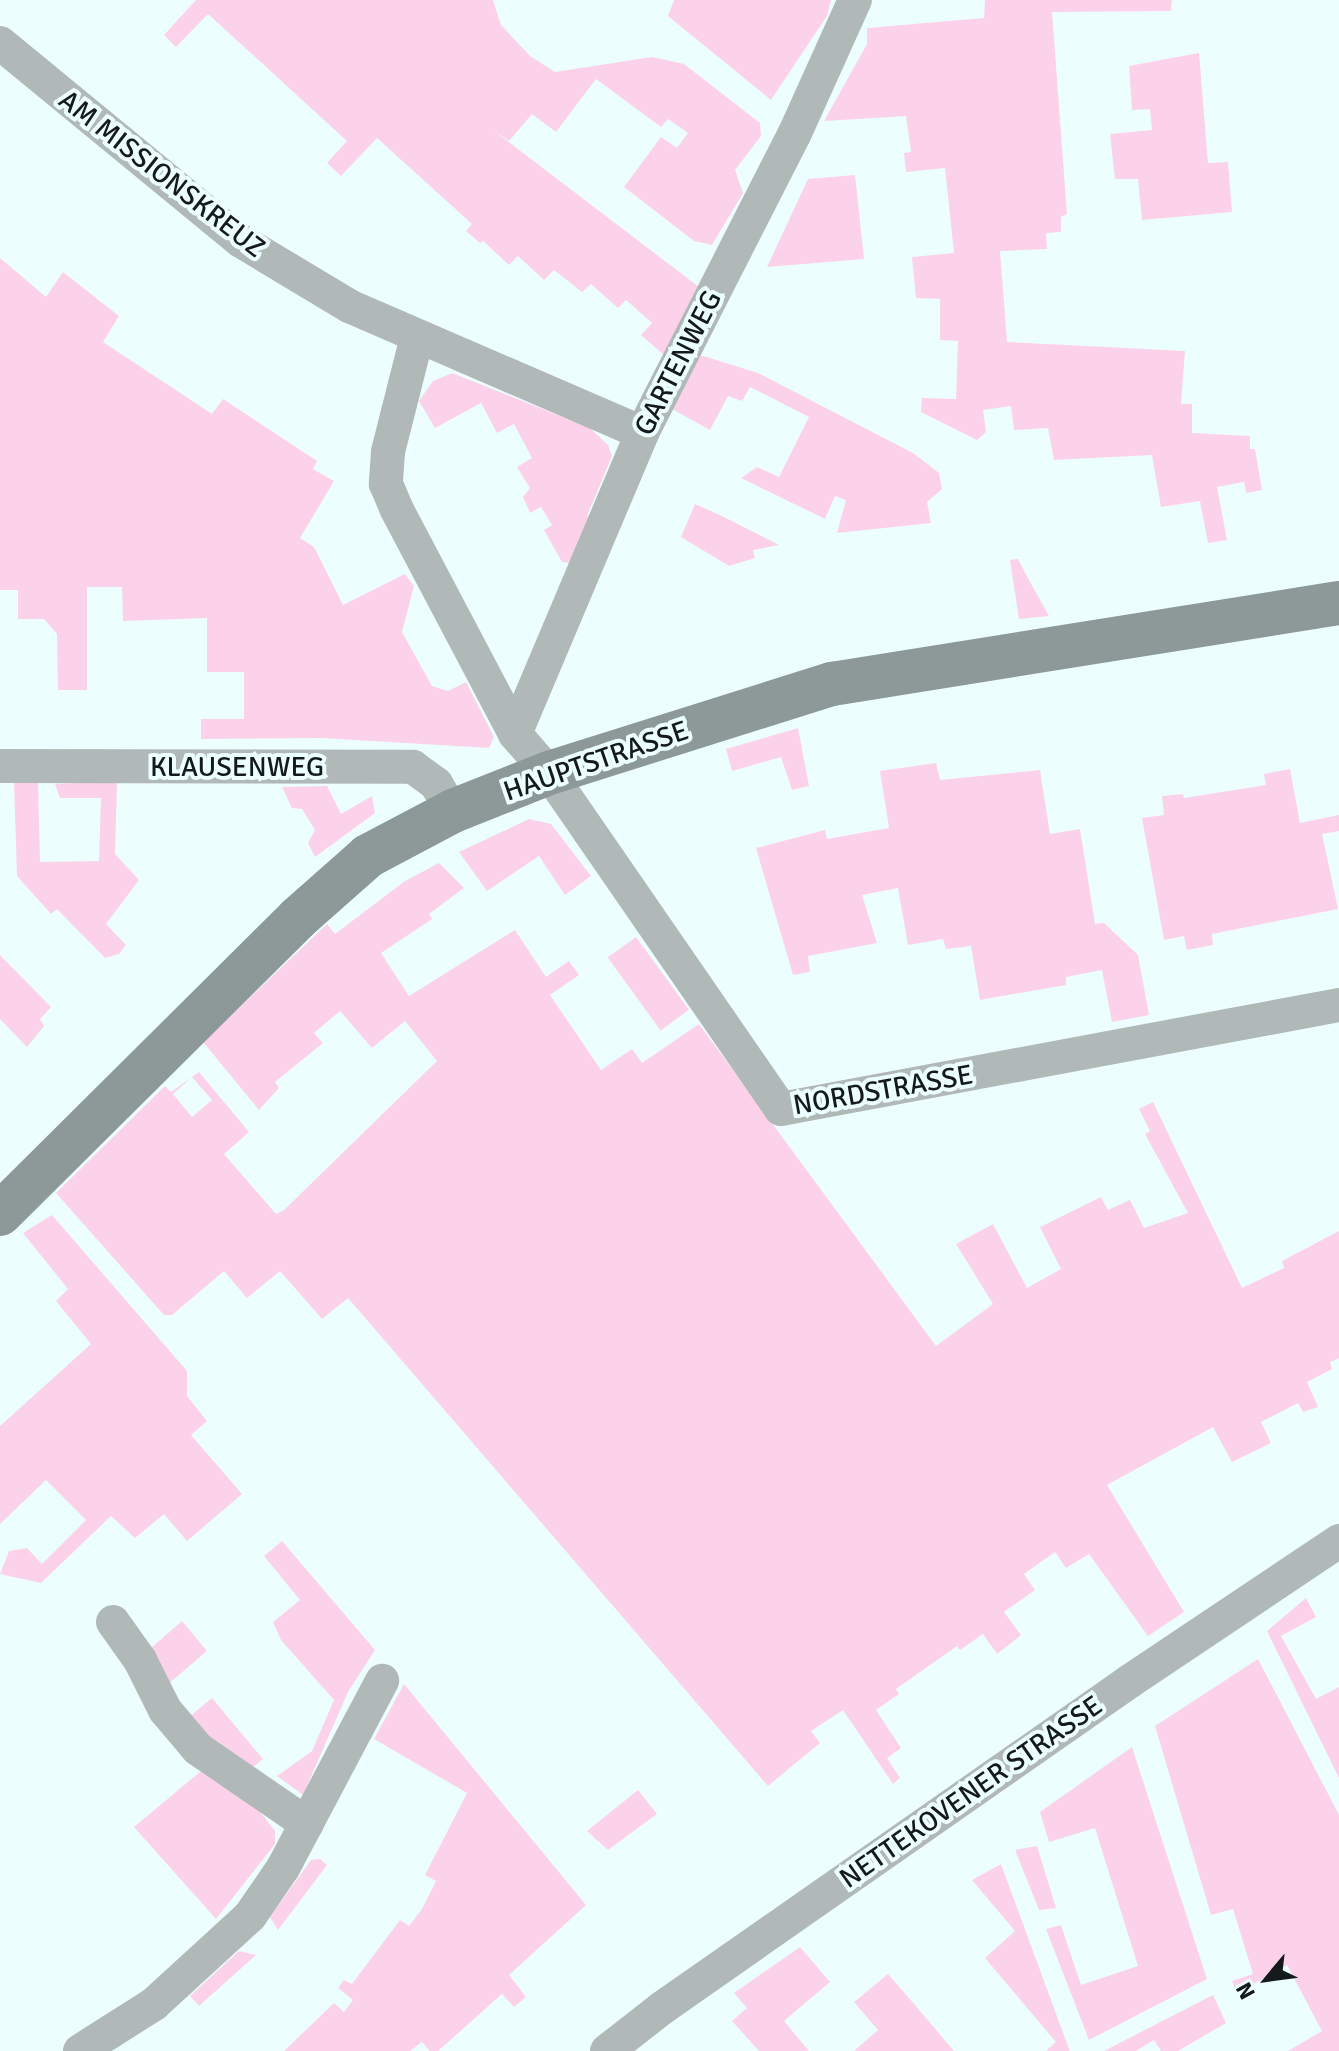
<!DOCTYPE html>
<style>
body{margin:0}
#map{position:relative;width:1339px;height:2051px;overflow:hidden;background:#edfeff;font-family:Signika,sans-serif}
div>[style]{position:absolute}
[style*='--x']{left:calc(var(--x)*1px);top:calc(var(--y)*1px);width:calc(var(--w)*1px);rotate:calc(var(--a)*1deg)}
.green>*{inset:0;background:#fcd2ea;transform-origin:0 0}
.minor>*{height:34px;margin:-17px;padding:0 17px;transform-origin:17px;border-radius:17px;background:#b1b8b8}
.secondary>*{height:44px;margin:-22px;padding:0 22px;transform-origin:22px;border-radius:22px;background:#8d9898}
span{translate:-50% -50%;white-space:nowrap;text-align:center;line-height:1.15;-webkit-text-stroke:8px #edfeff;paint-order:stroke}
.street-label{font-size:28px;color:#141a1b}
.north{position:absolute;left:1227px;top:1939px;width:80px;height:80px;-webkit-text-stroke:6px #edfeff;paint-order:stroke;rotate:241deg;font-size:22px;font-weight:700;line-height:32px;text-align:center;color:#141a1b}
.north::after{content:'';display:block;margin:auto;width:28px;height:36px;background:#141a1b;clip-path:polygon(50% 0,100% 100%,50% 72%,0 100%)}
</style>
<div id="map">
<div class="green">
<i style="clip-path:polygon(196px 0,493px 0,501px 25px,530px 56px,555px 72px,652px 57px,684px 64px,760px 123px,761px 136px,735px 170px,743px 193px,712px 245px,694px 241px,624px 187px,661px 137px,677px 148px,688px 133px,668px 119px,661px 127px,596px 79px,556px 132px,532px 114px,509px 141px,493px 130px,699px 287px,665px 356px,641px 335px,652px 323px,626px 300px,618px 308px,591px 284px,582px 292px,554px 270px,544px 280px,518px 256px,509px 265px,483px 241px,480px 243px,466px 231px,472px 224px,377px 138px,341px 176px,327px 163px,347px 141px,208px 14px,176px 47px,164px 35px)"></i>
<i style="clip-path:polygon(674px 0,831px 0,827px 16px,771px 100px,668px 16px)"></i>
<i style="clip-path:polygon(985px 0,1172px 0,1171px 11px,1052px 12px,1067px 214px,1061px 217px,1061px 232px,1046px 233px,1047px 249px,1000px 251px,1007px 342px,1185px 351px,1181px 404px,1192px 404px,1192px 433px,1250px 436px,1250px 449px,1255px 449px,1262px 490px,1246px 493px,1244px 482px,1217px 487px,1227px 540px,1208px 543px,1200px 501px,1161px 507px,1152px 455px,1054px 460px,1048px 428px,1014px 430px,1011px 406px,983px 410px,986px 432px,977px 440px,921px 412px,922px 398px,956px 399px,958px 341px,940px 340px,940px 299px,916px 298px,912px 257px,954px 253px,945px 168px,906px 172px,904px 153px,911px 152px,906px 116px,824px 121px,867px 44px,867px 28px,984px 18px)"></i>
<i style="clip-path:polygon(1199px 53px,1208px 163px,1228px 162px,1232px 212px,1142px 220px,1138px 179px,1115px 179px,1110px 134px,1152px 130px,1150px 109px,1132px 110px,1129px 66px)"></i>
<i style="clip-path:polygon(855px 175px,864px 259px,767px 267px,808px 179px)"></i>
<i style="clip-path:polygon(0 258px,46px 297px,63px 272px,119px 316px,103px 342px,212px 414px,223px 399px,317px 461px,313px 469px,334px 481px,300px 538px,314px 547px,343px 605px,405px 574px,414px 586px,402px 632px,432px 686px,448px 691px,466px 682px,494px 737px,489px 748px,322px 738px,201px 739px,201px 719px,244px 719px,244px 672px,207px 672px,207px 618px,123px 621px,122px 587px,87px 587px,87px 690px,58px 690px,57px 634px,44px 619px,18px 619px,18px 590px,0 590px)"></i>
<i style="clip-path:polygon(700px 355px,758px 373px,913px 453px,939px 473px,942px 489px,927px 502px,931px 523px,837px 533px,846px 500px,835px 496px,825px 519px,741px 478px,757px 467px,779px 477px,809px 417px,750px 387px,742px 401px,728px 396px,710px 430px,672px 409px)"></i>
<i style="clip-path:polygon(452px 373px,590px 428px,608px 445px,612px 456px,587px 516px,594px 520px,577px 564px,562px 562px,544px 530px,552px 525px,541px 507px,530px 513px,523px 497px,530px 488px,517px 467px,532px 458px,514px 424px,497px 433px,481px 403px,435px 428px,419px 401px,433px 381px)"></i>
<i style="clip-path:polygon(695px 504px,722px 516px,779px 545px,753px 550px,755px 558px,729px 566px,681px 537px)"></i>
<i style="clip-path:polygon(1018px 559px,1030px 582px,1049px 616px,1019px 619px,1010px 560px)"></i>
<i style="clip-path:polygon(798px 728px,809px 786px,792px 790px,781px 757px,732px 771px,726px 749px)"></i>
<i style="clip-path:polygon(936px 763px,940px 780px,1040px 770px,1050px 834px,1080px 829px,1095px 924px,1104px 923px,1138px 955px,1149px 1015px,1112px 1022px,1102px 970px,1066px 977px,1066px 985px,980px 1000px,971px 946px,946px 949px,943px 939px,908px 945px,898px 888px,862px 895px,877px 943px,808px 956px,810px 972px,793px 975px,756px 848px,825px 830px,827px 839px,889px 828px,880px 771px)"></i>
<i style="clip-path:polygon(1290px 769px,1300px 823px,1339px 815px,1339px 831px,1322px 834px,1338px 909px,1212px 934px,1213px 945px,1187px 950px,1184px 936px,1164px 940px,1142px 818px,1164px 815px,1162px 796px,1183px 794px,1184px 798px,1266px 785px,1264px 774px)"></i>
<i style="clip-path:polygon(38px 781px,40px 862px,99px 861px,101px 798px,60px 798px,55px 784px,117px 781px,115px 854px,139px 880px,106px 924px,126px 945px,119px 954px,105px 958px,57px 909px,51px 914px,17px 876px,14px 782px)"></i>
<i style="clip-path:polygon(327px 786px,341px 814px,372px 796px,375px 813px,315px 857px,308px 843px,315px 830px,302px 809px,292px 808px,282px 787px)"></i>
<i style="clip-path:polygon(529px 819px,551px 824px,591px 876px,565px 895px,539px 856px,487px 891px,459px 852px)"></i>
<i style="clip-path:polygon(evenodd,439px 863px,464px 888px,429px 914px,432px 919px,381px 953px,409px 996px,515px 930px,546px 977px,569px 961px,579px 975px,550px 995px,601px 1070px,632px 1049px,642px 1063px,699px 1024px,936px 1346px,993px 1304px,956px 1244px,993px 1224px,1027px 1288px,1061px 1269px,1040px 1227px,1101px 1197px,1108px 1210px,1130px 1200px,1144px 1228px,1188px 1213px,1145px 1134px,1150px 1131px,1139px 1109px,1153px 1102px,1242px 1288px,1284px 1268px,1282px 1261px,1339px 1231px,1339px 1358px,1330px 1362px,1332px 1369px,1307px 1382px,1318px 1407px,1303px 1412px,1298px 1403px,1261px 1422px,1271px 1443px,1232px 1462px,1213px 1427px,1107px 1485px,1184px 1612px,1148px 1636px,1089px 1554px,1066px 1568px,1055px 1552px,1024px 1574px,1035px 1590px,1004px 1612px,1021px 1635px,997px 1654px,983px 1634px,960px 1650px,957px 1646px,896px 1689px,899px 1694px,876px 1710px,901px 1748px,887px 1758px,900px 1778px,893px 1784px,843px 1710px,811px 1731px,820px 1743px,768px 1786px,348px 1298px,322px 1319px,280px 1271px,247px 1298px,224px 1271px,172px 1315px,164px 1315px,56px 1193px,165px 1086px,171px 1092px,199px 1072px,249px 1132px,224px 1154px,276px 1214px,284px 1210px,437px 1061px,405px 1021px,372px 1048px,340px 1011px,314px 1033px,323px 1043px,275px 1082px,279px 1088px,259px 1110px,203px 1042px,327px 924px,335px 934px,405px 881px,439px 863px,192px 1077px,212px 1100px,192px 1117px,173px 1094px,192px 1077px)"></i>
<i style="left:636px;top:937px;width:90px;height:35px;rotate:54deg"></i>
<i style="clip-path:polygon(0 955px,51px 1007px,40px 1019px,44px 1026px,27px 1047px,0 1019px)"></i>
<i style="clip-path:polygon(52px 1215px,187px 1371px,187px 1396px,207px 1421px,191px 1435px,242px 1494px,187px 1541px,164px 1514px,135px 1538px,111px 1516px,41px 1583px,0 1574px,9px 1551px,27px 1548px,42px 1564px,86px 1520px,46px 1480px,0 1524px,0 1426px,91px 1344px,56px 1301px,68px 1289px,23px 1233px)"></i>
<i style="clip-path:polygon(282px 1541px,375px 1650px,348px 1692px,303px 1795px,277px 1776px,312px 1751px,334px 1700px,281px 1640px,273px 1622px,300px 1600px,264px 1556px)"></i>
<i style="clip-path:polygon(1306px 1598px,1316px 1617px,1281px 1636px,1316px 1699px,1339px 1687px,1339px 1778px,1267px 1631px)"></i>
<i style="clip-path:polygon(182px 1621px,207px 1651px,167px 1685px,151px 1648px)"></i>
<i style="clip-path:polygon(1258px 1659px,1339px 1815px,1339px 2051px,1288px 2051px,1322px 2031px,1287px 1965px,1237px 1993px,1232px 1981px,1253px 1974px,1233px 1909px,1211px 1915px,1155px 1726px)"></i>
<i style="clip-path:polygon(404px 1684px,586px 1905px,509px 1975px,526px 1997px,514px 2007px,502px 1994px,438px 2051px,430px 2051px,422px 2042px,410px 2051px,284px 2051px,334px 2003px,344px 2012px,353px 2000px,338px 1988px,344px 1980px,352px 1984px,400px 1920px,409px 1926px,422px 1909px,436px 1881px,425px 1875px,467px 1793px,374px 1739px)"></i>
<i style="clip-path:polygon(212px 1698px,263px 1759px,250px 1770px,228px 1758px,189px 1717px)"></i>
<i style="clip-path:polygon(1132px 1747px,1207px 1979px,1089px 2040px,1046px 1929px,1061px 1925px,1081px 1985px,1138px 1966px,1095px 1828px,1049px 1842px,1040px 1812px)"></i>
<i style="clip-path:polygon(201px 1771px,257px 1808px,275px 1831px,275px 1844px,216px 1919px,134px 1827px)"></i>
<i style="clip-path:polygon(638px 1790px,657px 1814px,608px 1850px,587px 1831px)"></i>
<i style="clip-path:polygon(1037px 1846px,1056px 1908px,1039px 1910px,1015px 1850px)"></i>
<i style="clip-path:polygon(320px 1859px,327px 1865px,278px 1930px,270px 1917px,311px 1860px)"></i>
<i style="clip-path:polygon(1001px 1864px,1069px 2049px,1070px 2051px,1046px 2051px,1056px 2042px,985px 1958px,1015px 1931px,972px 1880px)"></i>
<i style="clip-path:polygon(800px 1947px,830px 1982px,784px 2021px,809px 2051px,759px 2051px,732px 2021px,747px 2008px,734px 1993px)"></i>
<i style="clip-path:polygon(239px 1951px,256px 1955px,199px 2006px,190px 1996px)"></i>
<i style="clip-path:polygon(888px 1974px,915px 2005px,954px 2051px,854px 2051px,878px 2030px,854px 2002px)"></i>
<i style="clip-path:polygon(1213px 1995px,1226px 2023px,1178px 2051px,1161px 2051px,1154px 2040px,1136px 2051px,1104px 2051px)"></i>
</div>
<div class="minor">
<i style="--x:0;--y:43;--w:312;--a:39.4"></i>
<i style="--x:241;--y:241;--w:126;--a:31"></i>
<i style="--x:349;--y:306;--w:319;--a:23.4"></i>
<i style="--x:417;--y:337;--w:119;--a:104.2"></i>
<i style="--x:388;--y:452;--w:32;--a:94"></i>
<i style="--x:386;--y:484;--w:26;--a:67"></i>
<i style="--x:396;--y:508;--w:255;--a:62.2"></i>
<i style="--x:515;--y:734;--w:52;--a:48.9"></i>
<i style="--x:549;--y:773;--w:408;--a:55.4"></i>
<i style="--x:781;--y:1109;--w:568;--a:-10.56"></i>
<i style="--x:515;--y:734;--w:327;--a:-67.1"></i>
<i style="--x:642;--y:433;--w:335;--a:-63"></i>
<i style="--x:794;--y:135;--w:148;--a:-65.7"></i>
<i style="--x:0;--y:766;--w:413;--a:0.1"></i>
<i style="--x:413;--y:767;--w:29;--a:36"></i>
<i style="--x:436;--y:784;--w:32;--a:58"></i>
<i style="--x:113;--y:1622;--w:47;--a:54.6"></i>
<i style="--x:140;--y:1660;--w:56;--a:63.4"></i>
<i style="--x:165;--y:1710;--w:51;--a:49.8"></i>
<i style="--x:198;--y:1749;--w:132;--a:34.5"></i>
<i style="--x:80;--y:2051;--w:88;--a:-32.4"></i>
<i style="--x:154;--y:2004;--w:130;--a:-42.5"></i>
<i style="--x:250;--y:1916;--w:58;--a:-55.5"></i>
<i style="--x:283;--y:1868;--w:212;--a:-62.1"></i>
<i style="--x:607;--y:2051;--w:70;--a:-38"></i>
<i style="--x:662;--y:2008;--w:571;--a:-34.94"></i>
<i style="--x:1130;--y:1681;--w:252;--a:-33.8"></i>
</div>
<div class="secondary">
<i style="--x:0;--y:1214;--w:420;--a:-44.8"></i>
<i style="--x:298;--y:918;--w:94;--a:-41.5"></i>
<i style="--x:368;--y:856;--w:96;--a:-27.9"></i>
<i style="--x:453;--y:811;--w:103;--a:-21.6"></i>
<i style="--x:549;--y:773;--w:297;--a:-17.5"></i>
<i style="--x:832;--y:684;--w:513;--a:-9.08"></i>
</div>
<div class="street-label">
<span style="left:162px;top:174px;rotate:38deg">AM MISSIONSKREUZ</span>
<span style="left:678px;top:363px;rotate:-63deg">GARTENWEG</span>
<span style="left:596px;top:761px;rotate:-19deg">HAUPTSTRASSE</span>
<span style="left:237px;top:767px">KLAUSENWEG</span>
<span style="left:883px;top:1090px;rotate:-10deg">NORDSTRASSE</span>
<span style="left:971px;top:1792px;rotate:-35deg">NETTEKOVENER STRASSE</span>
</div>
<div class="north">N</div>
</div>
